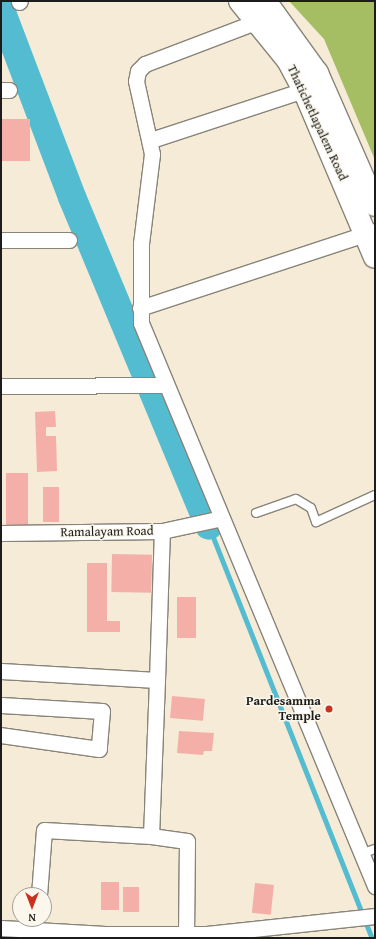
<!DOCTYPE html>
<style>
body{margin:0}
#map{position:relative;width:376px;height:939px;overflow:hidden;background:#f5ebd6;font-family:"Gentium Book Plus",serif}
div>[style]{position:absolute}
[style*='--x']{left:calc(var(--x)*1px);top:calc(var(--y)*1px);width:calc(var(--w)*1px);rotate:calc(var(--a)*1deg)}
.green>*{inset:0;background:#a5be64}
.stream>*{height:4.5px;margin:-2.25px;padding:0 2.25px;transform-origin:2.25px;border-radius:2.25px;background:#53bcd1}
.river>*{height:28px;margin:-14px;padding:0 14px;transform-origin:14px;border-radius:14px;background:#53bcd1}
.building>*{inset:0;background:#f4b0a8;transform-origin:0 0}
.roads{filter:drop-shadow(1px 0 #888479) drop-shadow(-1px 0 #888479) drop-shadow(0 1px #888479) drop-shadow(0 -1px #888479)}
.service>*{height:8px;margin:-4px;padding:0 4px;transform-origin:4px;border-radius:4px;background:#fff}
.minor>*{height:15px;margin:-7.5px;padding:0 7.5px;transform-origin:7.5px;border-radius:7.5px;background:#fff}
.secondary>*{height:22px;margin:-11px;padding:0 11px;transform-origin:11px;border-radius:11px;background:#fff}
.dots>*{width:11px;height:11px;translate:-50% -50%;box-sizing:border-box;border:2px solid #fbf7ec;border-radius:50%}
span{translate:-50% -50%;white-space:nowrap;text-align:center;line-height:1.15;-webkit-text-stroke:3px #fbf7ec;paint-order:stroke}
.street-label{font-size:13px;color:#1c1c1c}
.poi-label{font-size:13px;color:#1c1c1c;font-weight:700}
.right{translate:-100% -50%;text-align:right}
.frame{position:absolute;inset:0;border:2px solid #1c1c1c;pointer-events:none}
.north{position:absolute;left:12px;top:887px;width:40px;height:40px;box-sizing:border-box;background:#fbf7ec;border:1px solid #a29f99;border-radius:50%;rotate:180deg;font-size:11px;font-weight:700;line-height:16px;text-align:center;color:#1c1c1c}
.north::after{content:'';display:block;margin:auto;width:14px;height:18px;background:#c8321e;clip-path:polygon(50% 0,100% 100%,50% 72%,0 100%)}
</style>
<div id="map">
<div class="green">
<i style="clip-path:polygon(289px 1px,375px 1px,375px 160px,324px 39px)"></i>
</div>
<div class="stream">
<i style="--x:209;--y:526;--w:443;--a:68.4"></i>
</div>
<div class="river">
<i style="--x:1;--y:10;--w:200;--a:69.2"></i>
<i style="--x:72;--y:197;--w:356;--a:67.4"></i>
</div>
<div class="building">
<i style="left:1px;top:119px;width:29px;height:42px"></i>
<i style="clip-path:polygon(55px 411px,56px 427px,46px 427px,46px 436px,56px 436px,57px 471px,37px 472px,35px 412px)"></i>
<i style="left:6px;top:473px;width:22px;height:59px"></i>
<i style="left:43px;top:487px;width:16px;height:35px"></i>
<i style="left:112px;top:554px;width:40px;height:38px;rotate:1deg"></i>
<i style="clip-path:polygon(87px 563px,107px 563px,107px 621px,120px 621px,120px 632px,87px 632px)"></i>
<i style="left:177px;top:597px;width:19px;height:41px"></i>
<i style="left:172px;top:696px;width:33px;height:22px;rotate:5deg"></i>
<i style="clip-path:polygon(179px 731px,214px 733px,212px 751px,204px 751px,203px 755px,177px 753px)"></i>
<i style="left:101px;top:882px;width:18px;height:28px"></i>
<i style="left:255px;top:883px;width:19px;height:30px;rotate:6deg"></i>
<i style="left:123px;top:887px;width:16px;height:25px"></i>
</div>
<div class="roads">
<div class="service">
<i style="--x:256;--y:513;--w:42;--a:-19.3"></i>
<i style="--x:296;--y:499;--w:17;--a:31"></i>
<i style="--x:311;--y:508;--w:15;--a:70"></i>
<i style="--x:316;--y:522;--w:65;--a:-24.6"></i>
<i style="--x:361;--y:854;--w:15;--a:-20"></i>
</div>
<div class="minor">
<i style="--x:19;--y:2;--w:1;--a:-45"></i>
<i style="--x:258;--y:21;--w:121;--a:159.2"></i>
<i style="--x:145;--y:64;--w:10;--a:135"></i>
<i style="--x:138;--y:71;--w:10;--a:101"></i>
<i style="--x:136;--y:81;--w:75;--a:77.6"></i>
<i style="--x:152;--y:154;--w:90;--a:97"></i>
<i style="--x:141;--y:243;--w:80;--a:90"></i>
<i style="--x:141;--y:323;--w:610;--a:67.43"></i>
<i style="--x:1;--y:90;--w:8;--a:0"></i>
<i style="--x:151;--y:140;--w:161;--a:-18.1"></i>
<i style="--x:1;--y:240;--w:68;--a:0"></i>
<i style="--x:140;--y:308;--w:246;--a:-18.2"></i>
<i style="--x:1;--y:386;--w:165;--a:-0.3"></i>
<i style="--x:1;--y:533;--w:161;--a:-0.7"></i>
<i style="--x:162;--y:531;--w:61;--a:-12.2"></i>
<i style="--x:1;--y:671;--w:156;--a:3.3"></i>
<i style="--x:157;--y:680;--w:149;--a:-88.1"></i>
<i style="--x:157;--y:680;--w:156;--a:92.2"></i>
<i style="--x:151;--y:836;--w:36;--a:8"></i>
<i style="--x:187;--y:841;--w:93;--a:90.6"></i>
<i style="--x:1;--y:705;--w:101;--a:3.4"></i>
<i style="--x:102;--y:711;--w:38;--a:95"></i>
<i style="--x:99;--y:749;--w:99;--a:-171.9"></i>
<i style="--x:39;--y:895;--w:65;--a:-85.6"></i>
<i style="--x:44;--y:830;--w:107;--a:3.2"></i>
<i style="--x:1;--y:928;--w:104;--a:3.3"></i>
<i style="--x:105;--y:934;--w:102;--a:0"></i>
<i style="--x:207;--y:934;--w:169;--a:-6.1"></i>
</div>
<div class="secondary">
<i style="--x:240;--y:1;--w:76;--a:50.9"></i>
<i style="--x:288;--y:60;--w:34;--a:62"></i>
<i style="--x:304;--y:90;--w:181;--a:67"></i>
<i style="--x:265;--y:1;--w:89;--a:54.2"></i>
<i style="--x:317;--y:73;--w:144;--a:66.3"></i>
</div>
</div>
<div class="dots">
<i style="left:329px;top:709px;background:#c8321e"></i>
</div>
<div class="street-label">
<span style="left:317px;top:123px;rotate:65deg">Thatichetlapalem Road</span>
<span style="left:107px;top:532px;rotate:-1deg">Ramalayam Road</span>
</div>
<div class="poi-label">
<span class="right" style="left:321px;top:709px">Pardesamma<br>Temple</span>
</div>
<div class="frame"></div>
<div class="north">N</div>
</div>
